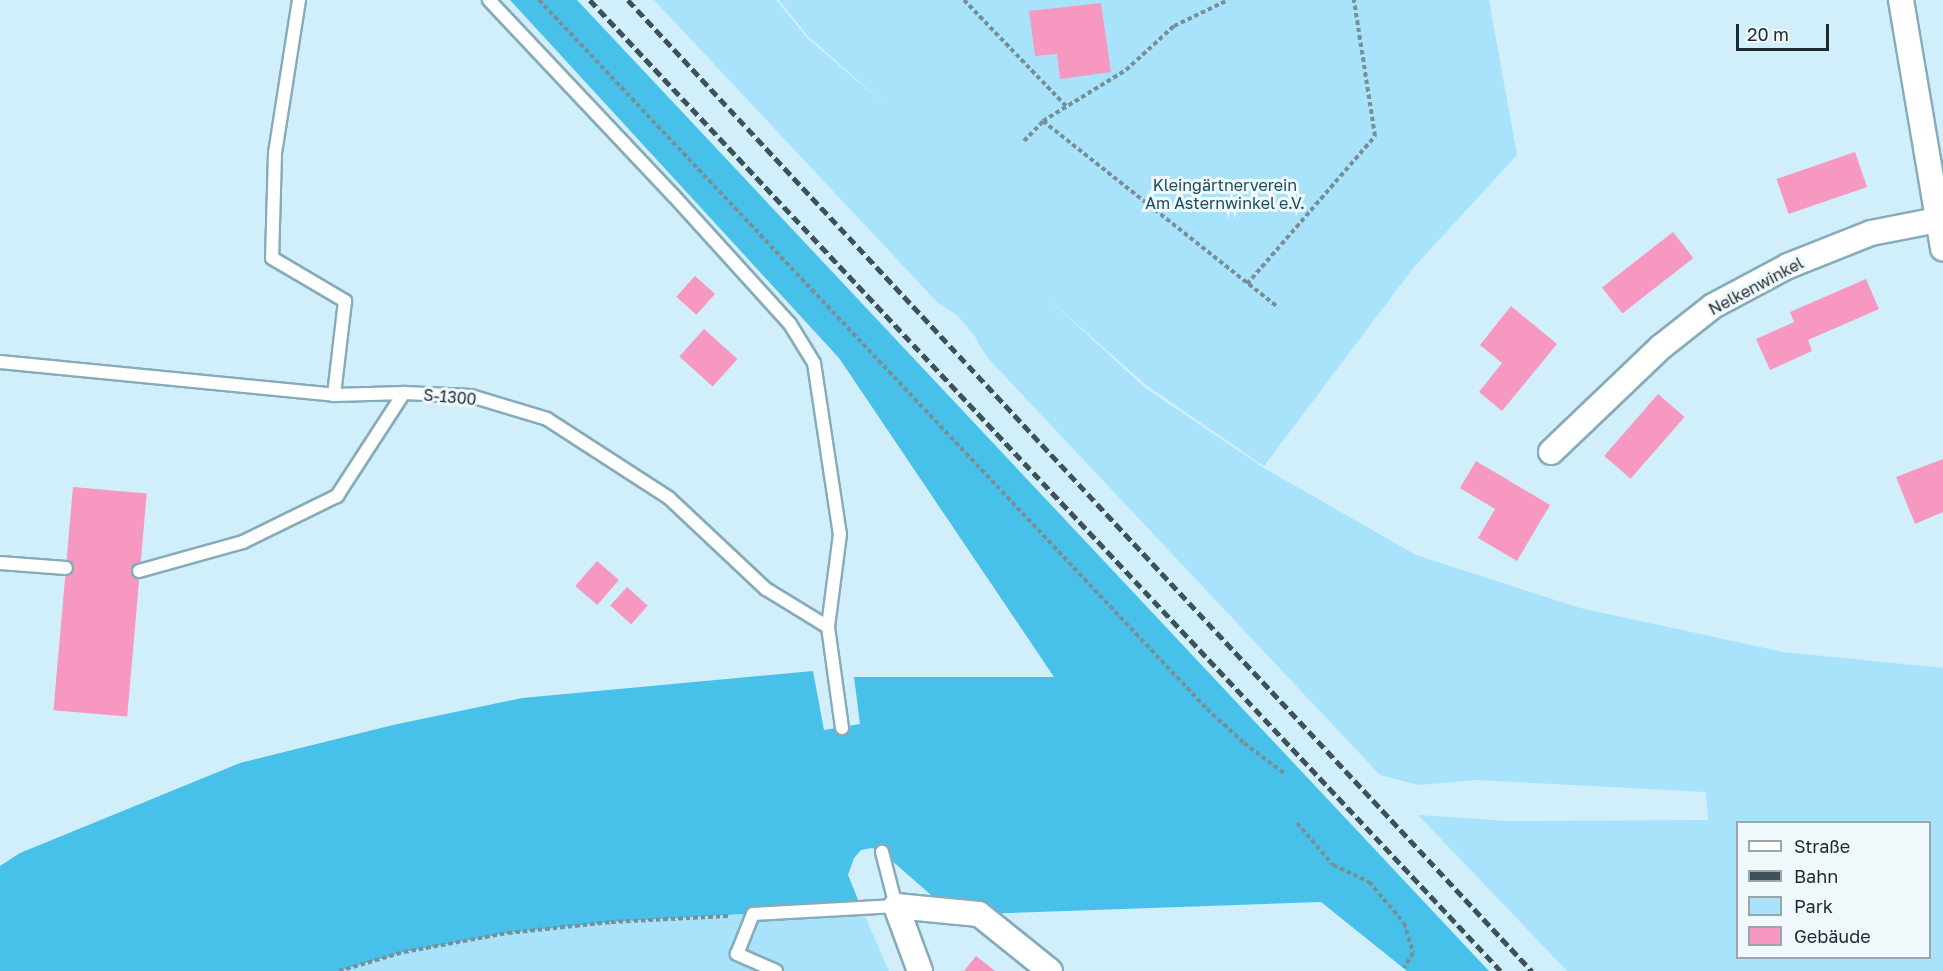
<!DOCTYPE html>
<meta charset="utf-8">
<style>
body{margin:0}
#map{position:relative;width:1943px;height:971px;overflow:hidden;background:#d0effb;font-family:"Golos Text",sans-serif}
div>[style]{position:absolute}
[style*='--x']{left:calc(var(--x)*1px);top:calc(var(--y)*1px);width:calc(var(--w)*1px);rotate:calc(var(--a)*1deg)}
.green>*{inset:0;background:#a8e3fb}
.forest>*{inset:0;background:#47c1ea}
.building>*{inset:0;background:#f698bf;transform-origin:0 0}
.path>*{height:4px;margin-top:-2px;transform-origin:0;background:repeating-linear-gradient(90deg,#788f98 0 4.5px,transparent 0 7.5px)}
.roads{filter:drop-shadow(2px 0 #86abb9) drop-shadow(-2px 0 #86abb9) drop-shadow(0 2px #86abb9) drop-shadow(0 -2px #86abb9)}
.lane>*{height:12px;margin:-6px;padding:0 6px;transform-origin:6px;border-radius:6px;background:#fff}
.street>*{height:24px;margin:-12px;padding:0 12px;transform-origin:12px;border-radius:12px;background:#fff}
.rail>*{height:4.5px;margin-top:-2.25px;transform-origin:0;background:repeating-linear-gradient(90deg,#3f5158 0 9px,transparent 0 13.5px)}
span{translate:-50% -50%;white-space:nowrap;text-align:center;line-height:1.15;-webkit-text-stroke:6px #f0f8fb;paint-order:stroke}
.park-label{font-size:16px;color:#184b5c}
.street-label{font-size:16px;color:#1c2a30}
.legend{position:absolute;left:1736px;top:821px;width:195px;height:138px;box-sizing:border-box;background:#f0f8fb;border:2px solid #9ba6aa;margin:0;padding:8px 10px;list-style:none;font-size:18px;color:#1c2a30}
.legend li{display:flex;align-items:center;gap:12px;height:30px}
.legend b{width:30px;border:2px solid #9ba6aa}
.scale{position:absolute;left:1736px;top:24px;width:93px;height:27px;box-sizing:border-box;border:3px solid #1c2a30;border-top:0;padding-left:8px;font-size:18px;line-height:21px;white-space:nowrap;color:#1c2a30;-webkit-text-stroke:4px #f0f8fb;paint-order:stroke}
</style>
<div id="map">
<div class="green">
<i style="clip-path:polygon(evenodd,654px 0,776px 0,807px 38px,890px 109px,808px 36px,779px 0,1489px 0,1517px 155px,1414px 267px,1264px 466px,1146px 385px,1043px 294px,1144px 387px,1264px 468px,1416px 555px,1580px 608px,1783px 652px,1943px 668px,1943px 971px,1567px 971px,1418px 815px,1508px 821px,1708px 820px,1706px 792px,1477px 780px,1419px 785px,1380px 775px,986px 356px,974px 335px,957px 315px,938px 303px,654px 0,1738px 822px,1930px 822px,1930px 958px,1738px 958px,1738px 822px)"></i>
<i style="clip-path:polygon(861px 907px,889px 971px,339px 971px,404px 952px,508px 933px,611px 922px)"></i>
</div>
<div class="forest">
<i style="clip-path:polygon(510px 0,577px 0,1489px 971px,1407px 971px,1321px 902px,979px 914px,939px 902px,882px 852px,872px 848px,861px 850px,854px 858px,848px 875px,861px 907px,611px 922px,508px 933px,404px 952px,339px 971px,0 971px,0 866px,20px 853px,240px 763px,393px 725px,522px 698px,813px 671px,824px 730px,860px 724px,854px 677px,1054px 677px,839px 358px)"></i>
</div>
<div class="building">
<i style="clip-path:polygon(1101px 3px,1111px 72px,1060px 79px,1057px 54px,1035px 56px,1029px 11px)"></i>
<i style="left:1855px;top:152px;width:37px;height:83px;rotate:71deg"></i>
<i style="left:1673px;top:232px;width:33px;height:90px;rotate:52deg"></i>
<i style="left:695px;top:276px;width:27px;height:28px;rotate:42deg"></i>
<i style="clip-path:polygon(1866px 279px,1879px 309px,1808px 340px,1812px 351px,1770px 370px,1756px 339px,1794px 322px,1790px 312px)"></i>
<i style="clip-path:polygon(1511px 306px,1557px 344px,1502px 411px,1479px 392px,1502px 363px,1480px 345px)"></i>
<i style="left:704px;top:329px;width:45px;height:37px;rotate:42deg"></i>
<i style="left:1658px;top:394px;width:35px;height:82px;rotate:41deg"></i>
<i style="clip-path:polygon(1943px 459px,1943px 512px,1915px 524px,1896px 477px)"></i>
<i style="clip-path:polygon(1476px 461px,1550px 505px,1517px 561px,1478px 538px,1495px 509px,1460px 488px)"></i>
<i style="left:73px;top:487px;width:74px;height:224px;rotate:5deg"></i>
<i style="left:597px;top:561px;width:29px;height:33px;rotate:41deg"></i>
<i style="left:627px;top:587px;width:28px;height:25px;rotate:42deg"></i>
<i style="clip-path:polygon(976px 956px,995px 971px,964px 971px)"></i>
</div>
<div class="path">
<i style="--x:539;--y:0;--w:974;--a:46.71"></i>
<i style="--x:1207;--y:709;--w:50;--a:42.6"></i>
<i style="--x:1244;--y:743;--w:51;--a:37.1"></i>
<i style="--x:964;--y:0;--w:150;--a:46.1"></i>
<i style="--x:1043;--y:121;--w:300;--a:38.4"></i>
<i style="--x:1024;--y:141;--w:28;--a:-46"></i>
<i style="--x:1043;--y:121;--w:97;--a:-31.6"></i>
<i style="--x:1126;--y:70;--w:65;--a:-42.5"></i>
<i style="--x:1174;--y:26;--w:60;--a:-25.7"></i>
<i style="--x:1247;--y:284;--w:196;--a:-49.1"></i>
<i style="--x:1375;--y:136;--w:138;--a:-98.8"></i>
<i style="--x:1297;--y:823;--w:55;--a:49.4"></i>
<i style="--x:1333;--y:865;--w:40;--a:25"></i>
<i style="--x:1369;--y:882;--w:54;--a:49.5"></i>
<i style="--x:1404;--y:923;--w:31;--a:73"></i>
<i style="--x:1413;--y:953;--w:17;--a:121"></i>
<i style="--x:339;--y:971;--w:68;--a:-16.3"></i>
<i style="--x:404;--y:952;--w:106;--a:-10.4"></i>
<i style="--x:508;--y:933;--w:104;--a:-6.1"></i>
<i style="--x:611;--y:922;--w:118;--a:-2.9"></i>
</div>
<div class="roads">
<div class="lane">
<i style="--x:299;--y:0;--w:155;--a:98.9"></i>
<i style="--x:275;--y:153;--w:105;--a:91.6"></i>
<i style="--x:272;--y:258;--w:85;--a:30.5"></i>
<i style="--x:345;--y:301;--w:95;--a:96.7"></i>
<i style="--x:489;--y:0;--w:268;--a:46.7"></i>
<i style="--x:673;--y:195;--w:174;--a:47.8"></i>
<i style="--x:790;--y:324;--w:46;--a:58.4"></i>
<i style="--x:814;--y:363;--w:173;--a:81.4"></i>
<i style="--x:840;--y:534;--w:94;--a:97.4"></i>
<i style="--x:828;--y:627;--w:102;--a:82.1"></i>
<i style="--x:0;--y:362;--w:336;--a:5.6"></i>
<i style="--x:334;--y:395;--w:70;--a:-1.6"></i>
<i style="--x:404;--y:393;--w:67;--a:2.6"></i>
<i style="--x:471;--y:396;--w:79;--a:16.8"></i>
<i style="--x:547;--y:419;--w:145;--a:32.9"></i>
<i style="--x:669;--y:498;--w:133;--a:43.2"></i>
<i style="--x:766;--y:589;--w:73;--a:31.5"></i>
<i style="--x:0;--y:563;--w:66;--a:4.3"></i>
<i style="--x:139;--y:571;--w:108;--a:-15.6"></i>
<i style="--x:243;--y:542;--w:105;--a:-26.1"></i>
<i style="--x:337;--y:496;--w:123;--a:-57"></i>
<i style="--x:776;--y:971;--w:43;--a:-156.4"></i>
<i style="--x:737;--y:954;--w:43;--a:-68.2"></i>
<i style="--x:753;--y:914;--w:143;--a:-3.2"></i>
<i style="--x:896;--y:906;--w:56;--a:-104.5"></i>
</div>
<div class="street">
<i style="--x:1901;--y:0;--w:252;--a:80.4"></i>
<i style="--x:1551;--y:452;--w:152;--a:-43.7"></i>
<i style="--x:1661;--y:347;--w:66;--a:-38.3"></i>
<i style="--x:1713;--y:306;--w:85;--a:-28.1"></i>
<i style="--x:1788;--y:266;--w:89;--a:-21.7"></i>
<i style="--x:1871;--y:233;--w:67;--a:-11.1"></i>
<i style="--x:920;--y:971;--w:69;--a:-110.3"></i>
<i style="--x:896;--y:906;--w:83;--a:5.5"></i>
<i style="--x:979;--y:914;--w:91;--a:38.8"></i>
</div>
</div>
<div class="rail">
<i style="--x:590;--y:0;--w:1331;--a:46.83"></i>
<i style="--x:628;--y:0;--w:1327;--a:47.05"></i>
</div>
<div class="park-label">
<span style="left:1225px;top:194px">Kleingärtnerverein<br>Am Asternwinkel e.V.</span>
</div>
<div class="street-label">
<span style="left:1756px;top:286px;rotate:-28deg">Nelkenwinkel</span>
<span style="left:450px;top:397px;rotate:5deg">S-1300</span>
</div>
<ul class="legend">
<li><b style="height:8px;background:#fff"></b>Straße</li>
<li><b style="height:8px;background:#3f5158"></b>Bahn</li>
<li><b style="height:16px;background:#a8e3fb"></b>Park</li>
<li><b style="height:16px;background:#f698bf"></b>Gebäude</li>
</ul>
<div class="scale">20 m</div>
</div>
